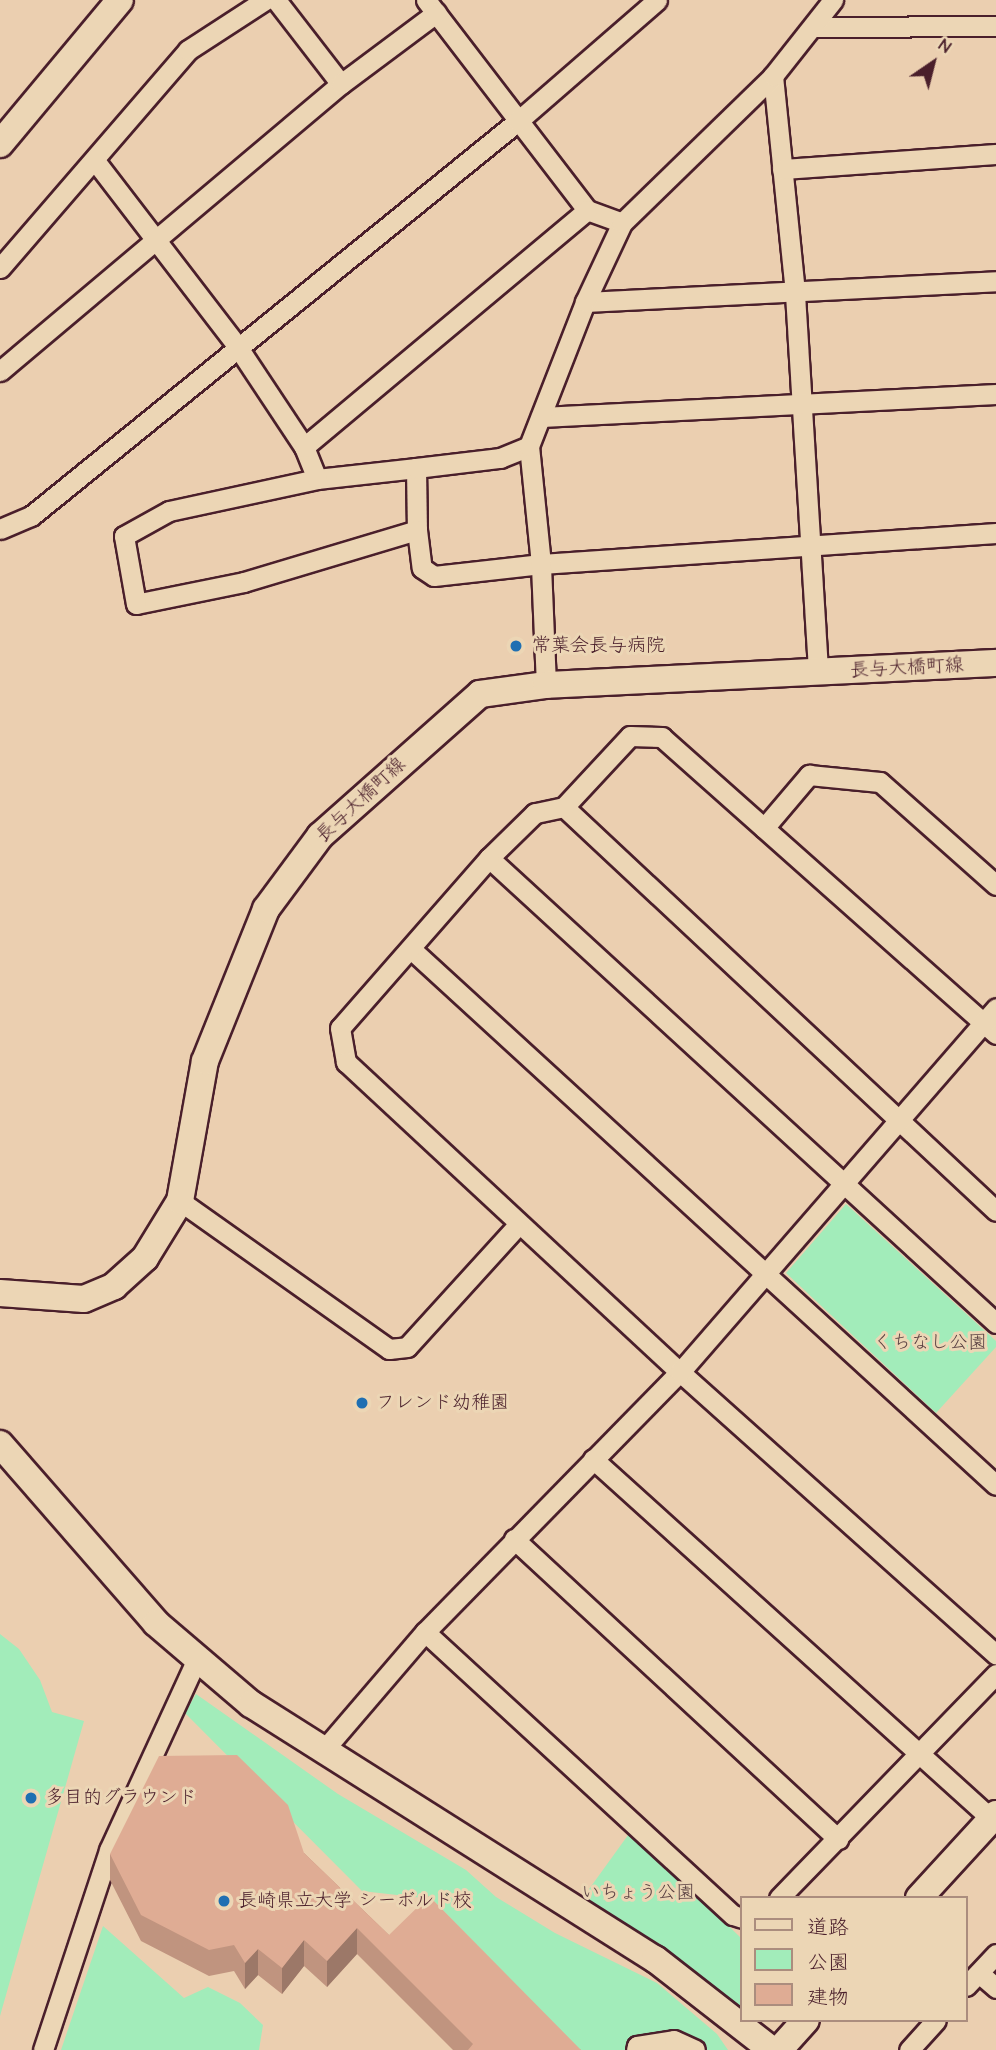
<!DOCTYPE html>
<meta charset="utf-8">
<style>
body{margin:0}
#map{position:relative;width:996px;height:2050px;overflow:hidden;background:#ebcfb0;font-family:"Comic Neue","Klee One",sans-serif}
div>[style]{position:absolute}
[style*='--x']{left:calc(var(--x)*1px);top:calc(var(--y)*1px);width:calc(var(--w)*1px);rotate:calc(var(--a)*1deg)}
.green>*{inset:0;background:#a2ecba}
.roads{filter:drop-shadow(2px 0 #4a1f2b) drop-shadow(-2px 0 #4a1f2b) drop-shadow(0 2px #4a1f2b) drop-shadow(0 -2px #4a1f2b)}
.street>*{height:19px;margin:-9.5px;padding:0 9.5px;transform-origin:9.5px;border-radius:9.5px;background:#ecd6b5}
.secondary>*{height:26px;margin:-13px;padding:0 13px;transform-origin:13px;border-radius:13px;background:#ecd6b5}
.wall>*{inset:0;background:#c0947f}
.shaded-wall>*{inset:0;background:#9c7868}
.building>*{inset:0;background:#dfac94}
.dots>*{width:19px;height:19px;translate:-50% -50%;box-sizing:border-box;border:4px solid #ecd6b5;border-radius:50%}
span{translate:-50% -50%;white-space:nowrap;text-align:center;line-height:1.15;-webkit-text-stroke:6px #ecd6b5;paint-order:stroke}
.poi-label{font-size:19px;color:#4a1f2b}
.left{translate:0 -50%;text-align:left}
.street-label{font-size:19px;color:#4a1f2b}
.park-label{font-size:19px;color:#573e40}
.legend{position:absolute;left:740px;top:1896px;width:228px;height:126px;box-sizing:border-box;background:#ecd6b5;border:2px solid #ab8d7e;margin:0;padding:9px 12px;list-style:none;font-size:21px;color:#4a1f2b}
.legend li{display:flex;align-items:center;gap:14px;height:35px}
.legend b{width:35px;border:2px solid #ab8d7e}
.north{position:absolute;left:898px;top:28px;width:70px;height:70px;-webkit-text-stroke:5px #ecd6b5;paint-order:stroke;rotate:35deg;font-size:19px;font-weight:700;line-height:28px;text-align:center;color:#4a1f2b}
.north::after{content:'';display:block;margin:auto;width:24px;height:32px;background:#4a1f2b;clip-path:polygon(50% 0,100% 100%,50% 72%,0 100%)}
</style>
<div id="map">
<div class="green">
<i style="clip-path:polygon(846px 1204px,996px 1341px,996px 1347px,936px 1413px,786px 1273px)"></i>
<i style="clip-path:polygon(0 1634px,19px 1649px,40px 1680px,52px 1712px,84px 1721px,0 2016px)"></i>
<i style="clip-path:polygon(196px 1694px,338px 1794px,466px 1870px,496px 1897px,555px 1933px,657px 1983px,717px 2034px,728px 2050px,579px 2050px,432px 1899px,362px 1891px,185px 1713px)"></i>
<i style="clip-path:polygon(631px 1831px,742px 1939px,742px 2019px,579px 1903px)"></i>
<i style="clip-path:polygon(103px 1926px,184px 1998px,208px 1987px,240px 2003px,263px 2025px,259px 2050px,61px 2050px)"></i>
</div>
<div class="roads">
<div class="street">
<i style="--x:276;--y:0;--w:106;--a:52.3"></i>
<i style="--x:426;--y:0;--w:265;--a:52.5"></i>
<i style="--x:587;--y:210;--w:37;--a:20"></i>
<i style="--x:814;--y:27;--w:182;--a:-0.3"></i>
<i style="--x:773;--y:76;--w:219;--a:84.2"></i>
<i style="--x:795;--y:294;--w:379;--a:86.5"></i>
<i style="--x:96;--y:162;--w:232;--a:52.5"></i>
<i style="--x:237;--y:346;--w:121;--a:56.4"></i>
<i style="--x:782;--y:169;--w:215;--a:-4"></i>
<i style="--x:0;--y:268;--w:288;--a:-49.2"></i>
<i style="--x:188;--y:50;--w:92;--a:-33"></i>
<i style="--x:585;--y:302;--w:412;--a:-2.9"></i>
<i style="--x:0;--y:371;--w:446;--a:-40.1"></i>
<i style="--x:341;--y:84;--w:119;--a:-36.8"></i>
<i style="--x:541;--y:417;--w:456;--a:-2.9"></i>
<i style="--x:416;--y:468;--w:62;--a:89.1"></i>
<i style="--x:417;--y:530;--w:181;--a:163.3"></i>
<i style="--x:244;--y:582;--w:110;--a:168.5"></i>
<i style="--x:136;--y:604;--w:69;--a:-100"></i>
<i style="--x:124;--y:536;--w:51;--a:-29.1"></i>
<i style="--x:169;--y:511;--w:151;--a:-12.2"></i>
<i style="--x:317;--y:479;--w:100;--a:-6.3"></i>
<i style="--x:416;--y:468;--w:85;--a:-6.8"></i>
<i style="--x:500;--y:458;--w:31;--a:-22"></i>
<i style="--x:317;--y:479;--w:35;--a:-112"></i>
<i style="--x:304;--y:447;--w:369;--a:-39.9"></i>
<i style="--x:0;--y:529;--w:34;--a:-23"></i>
<i style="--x:31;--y:516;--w:627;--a:-39.05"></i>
<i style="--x:518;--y:121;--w:184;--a:-41"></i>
<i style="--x:417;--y:530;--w:38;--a:83"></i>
<i style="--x:422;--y:568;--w:14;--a:34"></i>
<i style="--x:434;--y:576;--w:108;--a:-6.4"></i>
<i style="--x:541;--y:564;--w:456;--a:-3.9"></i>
<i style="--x:546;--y:685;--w:121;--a:-92.4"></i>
<i style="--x:541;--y:564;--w:119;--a:-95.8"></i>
<i style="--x:529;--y:446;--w:155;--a:-68.7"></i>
<i style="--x:585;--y:302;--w:87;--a:-64.9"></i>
<i style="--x:622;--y:223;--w:211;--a:-44.2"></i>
<i style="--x:773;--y:76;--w:97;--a:-51.7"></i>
<i style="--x:564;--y:807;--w:591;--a:43.08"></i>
<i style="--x:764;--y:828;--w:70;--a:-49.7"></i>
<i style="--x:809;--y:775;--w:71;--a:5.6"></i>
<i style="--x:880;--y:782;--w:155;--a:41.6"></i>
<i style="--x:489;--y:858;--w:688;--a:42.53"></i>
<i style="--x:411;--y:949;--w:793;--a:42.5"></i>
<i style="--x:996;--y:1034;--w:447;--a:-138.4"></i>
<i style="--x:662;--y:737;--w:32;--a:-178"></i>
<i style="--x:630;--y:736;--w:97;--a:132.9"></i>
<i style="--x:564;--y:807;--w:30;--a:168"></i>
<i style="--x:535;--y:813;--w:64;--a:135.6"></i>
<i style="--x:489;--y:858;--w:226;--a:131.2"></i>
<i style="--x:340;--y:1028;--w:35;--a:80"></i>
<i style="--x:346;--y:1062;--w:456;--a:42.9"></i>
<i style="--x:680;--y:1372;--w:424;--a:41.8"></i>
<i style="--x:180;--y:1201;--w:256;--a:35.3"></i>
<i style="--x:389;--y:1349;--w:18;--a:-6"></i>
<i style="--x:407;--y:1347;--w:166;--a:-47.7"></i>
<i style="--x:593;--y:1459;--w:543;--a:42.09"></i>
<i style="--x:514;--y:1539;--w:442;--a:42.8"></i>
<i style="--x:425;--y:1632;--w:418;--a:42.6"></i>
<i style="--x:733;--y:1915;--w:9;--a:18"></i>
<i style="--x:322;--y:1752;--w:158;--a:-49.4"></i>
<i style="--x:425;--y:1632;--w:364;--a:-45.6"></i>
<i style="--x:680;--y:1372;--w:482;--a:-49"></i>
<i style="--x:779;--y:1898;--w:312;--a:-45.9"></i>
<i style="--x:979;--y:1973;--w:23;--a:41"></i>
<i style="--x:966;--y:1986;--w:44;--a:-46.8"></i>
<i style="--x:43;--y:2050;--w:211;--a:-71.7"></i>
<i style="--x:109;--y:1850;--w:208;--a:-65.3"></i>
<i style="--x:636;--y:2050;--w:4;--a:-76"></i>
<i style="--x:637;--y:2046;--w:37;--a:-9"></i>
<i style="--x:674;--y:2040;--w:23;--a:25"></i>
<i style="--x:909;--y:2050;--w:40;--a:-48"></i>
</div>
<div class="secondary">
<i style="--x:0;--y:144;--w:187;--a:-50.2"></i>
<i style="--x:0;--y:1293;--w:84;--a:4.1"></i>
<i style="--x:84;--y:1299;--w:33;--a:-23"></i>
<i style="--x:114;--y:1286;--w:42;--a:-42.1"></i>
<i style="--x:145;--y:1258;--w:67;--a:-58.4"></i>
<i style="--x:180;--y:1201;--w:142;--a:-79.9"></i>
<i style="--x:205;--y:1061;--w:164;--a:-68.1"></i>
<i style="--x:266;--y:909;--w:91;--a:-53.5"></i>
<i style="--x:320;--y:836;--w:214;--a:-41.6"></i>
<i style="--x:480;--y:694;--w:67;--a:-7.8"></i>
<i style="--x:546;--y:685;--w:451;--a:-2.8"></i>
<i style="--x:0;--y:1444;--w:237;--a:48.9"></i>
<i style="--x:156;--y:1623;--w:125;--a:40.5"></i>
<i style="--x:251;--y:1704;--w:478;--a:32.3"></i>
<i style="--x:655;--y:1959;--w:148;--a:37.9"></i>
<i style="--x:919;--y:1898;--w:114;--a:-47.5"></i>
<i style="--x:779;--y:2050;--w:40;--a:-48"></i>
</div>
</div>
<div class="wall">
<i style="clip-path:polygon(304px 1853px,389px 1935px,581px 2050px,453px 2050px,357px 1954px,327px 1987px,304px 1966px,282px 1994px,258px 1975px,245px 1989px,234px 1971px,209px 1976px,141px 1941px,110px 1880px,110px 1854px)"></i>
</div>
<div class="shaded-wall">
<i style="clip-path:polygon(357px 1928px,357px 1954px,327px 1987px,327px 1961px)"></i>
<i style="clip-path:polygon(304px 1940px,304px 1966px,282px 1994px,282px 1968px)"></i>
<i style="clip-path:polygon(258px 1949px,258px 1975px,245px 1989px,245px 1963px)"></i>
</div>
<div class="building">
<i style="clip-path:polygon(237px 1755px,288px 1805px,304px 1853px,389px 1935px,429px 1896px,581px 2050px,468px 2050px,473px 2044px,357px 1928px,327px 1961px,304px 1940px,282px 1968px,258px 1949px,245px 1963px,234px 1945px,209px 1950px,141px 1915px,110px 1854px,159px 1756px)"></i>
</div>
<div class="dots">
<i style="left:516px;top:646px;background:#1f6fb2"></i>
<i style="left:362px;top:1403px;background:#1f6fb2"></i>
<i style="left:31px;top:1798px;background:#1f6fb2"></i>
<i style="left:224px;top:1901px;background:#1f6fb2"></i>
</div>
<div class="poi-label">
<span class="left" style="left:532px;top:646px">常葉会長与病院</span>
<span class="left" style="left:376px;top:1403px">フレンド幼稚園</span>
<span class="left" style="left:45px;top:1798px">多目的グラウンド</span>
<span class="left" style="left:238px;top:1901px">長崎県立大学 シーボルド校</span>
</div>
<div class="street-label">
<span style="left:907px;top:668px;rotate:-3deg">長与大橋町線</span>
<span style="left:361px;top:800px;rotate:-43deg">長与大橋町線</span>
</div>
<div class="park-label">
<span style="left:930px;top:1343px">くちなし公園</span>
<span style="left:638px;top:1893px">いちょう公園</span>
</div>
<ul class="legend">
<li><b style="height:9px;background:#ecd6b5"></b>道路</li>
<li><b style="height:19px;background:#a2ecba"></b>公園</li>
<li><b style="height:19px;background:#dfac94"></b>建物</li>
</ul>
<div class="north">N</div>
</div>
